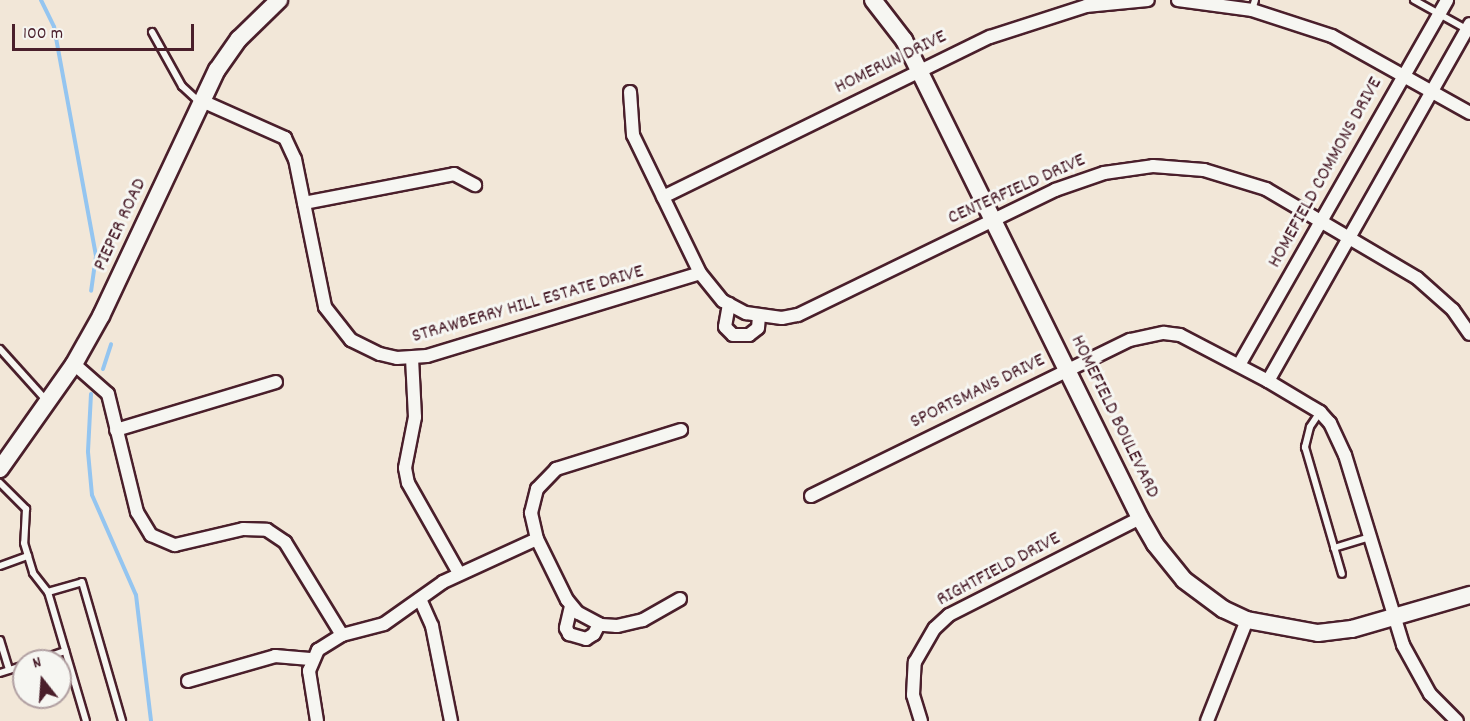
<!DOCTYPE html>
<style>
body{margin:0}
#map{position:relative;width:1470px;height:721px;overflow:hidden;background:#f2e7d8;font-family:Dekko,sans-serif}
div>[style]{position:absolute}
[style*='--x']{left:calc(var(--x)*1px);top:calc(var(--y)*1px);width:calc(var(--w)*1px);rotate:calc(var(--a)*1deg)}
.stream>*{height:4px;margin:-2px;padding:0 2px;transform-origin:2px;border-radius:2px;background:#94c5f0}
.roads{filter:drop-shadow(2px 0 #4a1f2b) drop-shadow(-2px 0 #4a1f2b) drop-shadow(0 2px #4a1f2b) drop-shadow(0 -2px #4a1f2b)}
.lane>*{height:6px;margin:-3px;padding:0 3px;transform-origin:3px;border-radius:3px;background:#f6f6f2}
.street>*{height:12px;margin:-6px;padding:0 6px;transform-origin:6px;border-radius:6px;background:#f6f6f2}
.secondary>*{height:16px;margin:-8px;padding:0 8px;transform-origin:8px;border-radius:8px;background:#f6f6f2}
span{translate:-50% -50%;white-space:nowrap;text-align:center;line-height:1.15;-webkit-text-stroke:6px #f6f6f2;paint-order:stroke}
.street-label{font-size:20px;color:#4a1f2b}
.north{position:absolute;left:12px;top:649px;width:60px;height:60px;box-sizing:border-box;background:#f6f6f2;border:2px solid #b1a0a2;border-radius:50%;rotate:343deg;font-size:16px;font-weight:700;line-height:24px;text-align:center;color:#4a1f2b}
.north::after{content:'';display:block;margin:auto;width:21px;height:27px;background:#4a1f2b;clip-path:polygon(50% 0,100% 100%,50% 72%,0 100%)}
.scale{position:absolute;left:12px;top:24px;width:182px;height:27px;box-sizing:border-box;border:3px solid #4a1f2b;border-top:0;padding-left:8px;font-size:18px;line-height:21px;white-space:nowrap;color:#4a1f2b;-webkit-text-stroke:4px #f6f6f2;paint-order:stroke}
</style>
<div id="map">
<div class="stream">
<i style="--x:41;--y:0;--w:30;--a:64"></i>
<i style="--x:54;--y:27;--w:233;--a:79.6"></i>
<i style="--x:96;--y:256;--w:35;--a:98"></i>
<i style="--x:103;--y:369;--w:26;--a:-72"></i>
<i style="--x:91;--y:394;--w:58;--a:93"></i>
<i style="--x:88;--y:452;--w:43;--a:84.7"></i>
<i style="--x:92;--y:495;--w:109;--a:66.3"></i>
<i style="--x:136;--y:595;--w:127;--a:83.2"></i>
</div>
<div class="roads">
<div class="lane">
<i style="--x:1414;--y:0;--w:62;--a:29.1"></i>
<i style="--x:1252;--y:10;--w:10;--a:-73"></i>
<i style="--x:152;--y:32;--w:62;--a:60.9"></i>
<i style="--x:182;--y:86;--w:25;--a:43"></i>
<i style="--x:0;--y:349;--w:69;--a:48"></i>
<i style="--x:1320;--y:412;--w:18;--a:124"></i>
<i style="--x:1310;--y:427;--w:21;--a:104"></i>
<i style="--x:1305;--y:447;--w:132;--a:73.8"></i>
<i style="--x:0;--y:483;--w:37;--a:45"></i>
<i style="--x:26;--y:509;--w:34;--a:93"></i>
<i style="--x:24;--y:543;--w:31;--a:73"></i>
<i style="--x:33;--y:573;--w:24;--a:52"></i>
<i style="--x:48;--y:592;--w:134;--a:73.6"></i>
<i style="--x:1334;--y:548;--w:38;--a:-17"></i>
<i style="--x:0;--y:566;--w:30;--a:-20"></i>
<i style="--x:48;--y:592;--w:35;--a:-16"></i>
<i style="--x:82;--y:582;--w:145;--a:73.9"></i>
<i style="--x:0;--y:640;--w:31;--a:73"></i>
<i style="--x:36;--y:661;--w:31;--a:-19"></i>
<i style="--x:0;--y:673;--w:25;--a:-18"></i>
</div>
<div class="street">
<i style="--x:1178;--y:0;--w:75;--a:7.7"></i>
<i style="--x:1252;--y:10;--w:84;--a:18"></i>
<i style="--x:1332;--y:36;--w:158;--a:29.2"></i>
<i style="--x:630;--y:92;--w:43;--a:86"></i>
<i style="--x:633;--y:135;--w:153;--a:64.1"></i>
<i style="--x:700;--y:273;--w:36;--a:51"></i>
<i style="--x:723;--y:301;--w:26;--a:28"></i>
<i style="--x:746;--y:313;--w:36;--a:8"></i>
<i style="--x:782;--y:318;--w:16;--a:-11"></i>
<i style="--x:798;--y:315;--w:286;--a:-25.9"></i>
<i style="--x:1055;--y:190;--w:52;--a:-19.1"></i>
<i style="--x:1104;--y:173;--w:49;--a:-8.1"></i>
<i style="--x:1153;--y:166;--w:51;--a:4.5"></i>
<i style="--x:1204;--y:170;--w:65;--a:17"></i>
<i style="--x:1266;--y:189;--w:175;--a:30.5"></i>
<i style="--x:1417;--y:278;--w:48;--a:41.6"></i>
<i style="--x:1453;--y:310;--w:29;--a:55"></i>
<i style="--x:202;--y:101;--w:91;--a:24"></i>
<i style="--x:285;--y:138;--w:23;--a:65"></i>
<i style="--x:295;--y:159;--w:151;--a:78.5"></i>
<i style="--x:325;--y:307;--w:42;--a:51.8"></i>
<i style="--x:351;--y:340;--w:32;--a:26"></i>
<i style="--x:380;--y:354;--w:17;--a:13"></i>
<i style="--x:397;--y:358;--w:30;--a:-4"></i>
<i style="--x:427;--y:356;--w:285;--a:-16.9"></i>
<i style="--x:663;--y:197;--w:364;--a:-26.1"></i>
<i style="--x:990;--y:37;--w:101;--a:-17.9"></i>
<i style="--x:1086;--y:6;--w:62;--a:-5.5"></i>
<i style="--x:304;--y:203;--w:153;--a:-10.9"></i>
<i style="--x:454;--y:174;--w:24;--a:28"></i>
<i style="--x:729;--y:304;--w:23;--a:100"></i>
<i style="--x:725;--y:327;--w:11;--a:45"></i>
<i style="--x:733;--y:335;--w:16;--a:0"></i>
<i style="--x:749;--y:335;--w:11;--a:-38"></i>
<i style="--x:758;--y:328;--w:11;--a:-85"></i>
<i style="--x:412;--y:358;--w:59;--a:87.1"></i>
<i style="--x:415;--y:417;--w:52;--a:101.1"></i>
<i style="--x:405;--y:468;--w:15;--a:79"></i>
<i style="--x:408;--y:483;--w:103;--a:60.5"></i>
<i style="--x:74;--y:364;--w:45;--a:41.4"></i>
<i style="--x:108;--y:394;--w:122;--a:76.2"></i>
<i style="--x:137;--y:512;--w:27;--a:59"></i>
<i style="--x:151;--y:535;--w:26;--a:23"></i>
<i style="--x:175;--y:545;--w:70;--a:-13.2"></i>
<i style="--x:243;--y:529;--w:24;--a:2"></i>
<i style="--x:267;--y:530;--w:22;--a:34"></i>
<i style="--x:285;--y:542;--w:109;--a:58.5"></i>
<i style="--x:1239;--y:365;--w:420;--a:-60.3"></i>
<i style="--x:1268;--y:381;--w:410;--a:-60.5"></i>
<i style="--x:116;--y:430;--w:167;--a:-16.7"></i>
<i style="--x:811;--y:496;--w:355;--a:-26.1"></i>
<i style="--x:1130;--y:340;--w:35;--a:-12"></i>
<i style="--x:1164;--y:333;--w:16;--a:7"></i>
<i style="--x:1180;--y:335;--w:99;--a:27.6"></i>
<i style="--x:1268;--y:381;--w:61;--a:30.8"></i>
<i style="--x:1320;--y:412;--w:15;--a:48"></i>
<i style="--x:1330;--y:423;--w:35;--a:65"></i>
<i style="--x:1345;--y:455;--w:199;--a:73"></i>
<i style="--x:1403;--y:645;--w:56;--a:61.1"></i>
<i style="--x:1430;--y:694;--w:38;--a:45"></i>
<i style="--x:420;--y:599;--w:30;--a:66"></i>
<i style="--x:432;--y:626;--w:97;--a:78.7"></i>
<i style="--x:680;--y:599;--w:43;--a:150.4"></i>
<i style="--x:643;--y:620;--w:27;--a:167"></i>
<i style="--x:617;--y:626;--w:16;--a:-176"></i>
<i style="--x:601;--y:625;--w:26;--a:-152"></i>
<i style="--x:578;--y:613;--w:17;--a:-130"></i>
<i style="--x:567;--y:600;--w:68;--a:-116.2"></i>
<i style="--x:537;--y:539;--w:27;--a:-103"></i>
<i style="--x:531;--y:513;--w:25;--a:-76"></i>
<i style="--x:537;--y:489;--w:28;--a:-46"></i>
<i style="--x:556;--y:469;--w:131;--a:-17.3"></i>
<i style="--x:571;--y:606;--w:23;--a:103"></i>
<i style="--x:566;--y:628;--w:7;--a:63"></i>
<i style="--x:569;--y:634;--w:18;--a:16"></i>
<i style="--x:586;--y:639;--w:9;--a:-32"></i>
<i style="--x:594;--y:634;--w:11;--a:-63"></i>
<i style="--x:188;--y:681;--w:91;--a:-16"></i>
<i style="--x:275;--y:656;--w:38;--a:5"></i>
<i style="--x:317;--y:721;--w:51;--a:-99.1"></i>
<i style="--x:309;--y:671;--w:23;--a:-67"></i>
<i style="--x:318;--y:650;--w:28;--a:-32"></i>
<i style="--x:342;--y:635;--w:43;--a:-14.7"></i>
<i style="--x:384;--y:624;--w:72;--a:-35.4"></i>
<i style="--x:443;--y:582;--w:103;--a:-24.6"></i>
<i style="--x:921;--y:721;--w:27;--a:-107"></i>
<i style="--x:913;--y:695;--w:33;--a:-87"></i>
<i style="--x:915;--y:662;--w:39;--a:-60"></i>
<i style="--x:935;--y:628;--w:19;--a:-43"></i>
<i style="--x:949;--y:615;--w:214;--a:-26.9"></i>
<i style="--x:1207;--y:721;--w:109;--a:-68.4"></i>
</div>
<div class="secondary">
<i style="--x:873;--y:0;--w:51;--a:52.2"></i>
<i style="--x:904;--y:40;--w:533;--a:63.72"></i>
<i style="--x:1140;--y:518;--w:30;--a:60"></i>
<i style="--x:1155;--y:544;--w:46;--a:51.1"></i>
<i style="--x:1184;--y:580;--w:49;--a:36.6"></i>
<i style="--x:1223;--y:609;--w:26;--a:25"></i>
<i style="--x:1247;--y:620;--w:72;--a:10.4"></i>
<i style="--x:1318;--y:633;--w:34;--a:-7"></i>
<i style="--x:1352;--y:629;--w:123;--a:-16.1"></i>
<i style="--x:0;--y:469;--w:128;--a:-54.8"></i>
<i style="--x:74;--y:364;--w:55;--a:-60.6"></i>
<i style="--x:101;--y:316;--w:272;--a:-64.8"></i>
<i style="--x:217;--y:70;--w:38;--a:-55"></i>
<i style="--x:239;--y:39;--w:56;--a:-44.3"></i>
</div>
</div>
<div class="street-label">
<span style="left:891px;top:63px;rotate:-26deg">HOMERUN DRIVE</span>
<span style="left:1326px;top:173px;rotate:-61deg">HOMEFIELD COMMONS DRIVE</span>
<span style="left:1017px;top:190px;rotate:-24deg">CENTERFIELD DRIVE</span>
<span style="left:121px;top:225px;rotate:-65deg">PIEPER ROAD</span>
<span style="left:528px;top:305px;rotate:-16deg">STRAWBERRY HILL ESTATE DRIVE</span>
<span style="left:978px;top:392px;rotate:-26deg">SPORTSMANS DRIVE</span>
<span style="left:1114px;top:417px;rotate:64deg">HOMEFIELD BOULEVARD</span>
<span style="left:999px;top:570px;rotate:-28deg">RIGHTFIELD DRIVE</span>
</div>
<div class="north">N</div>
<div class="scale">100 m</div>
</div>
